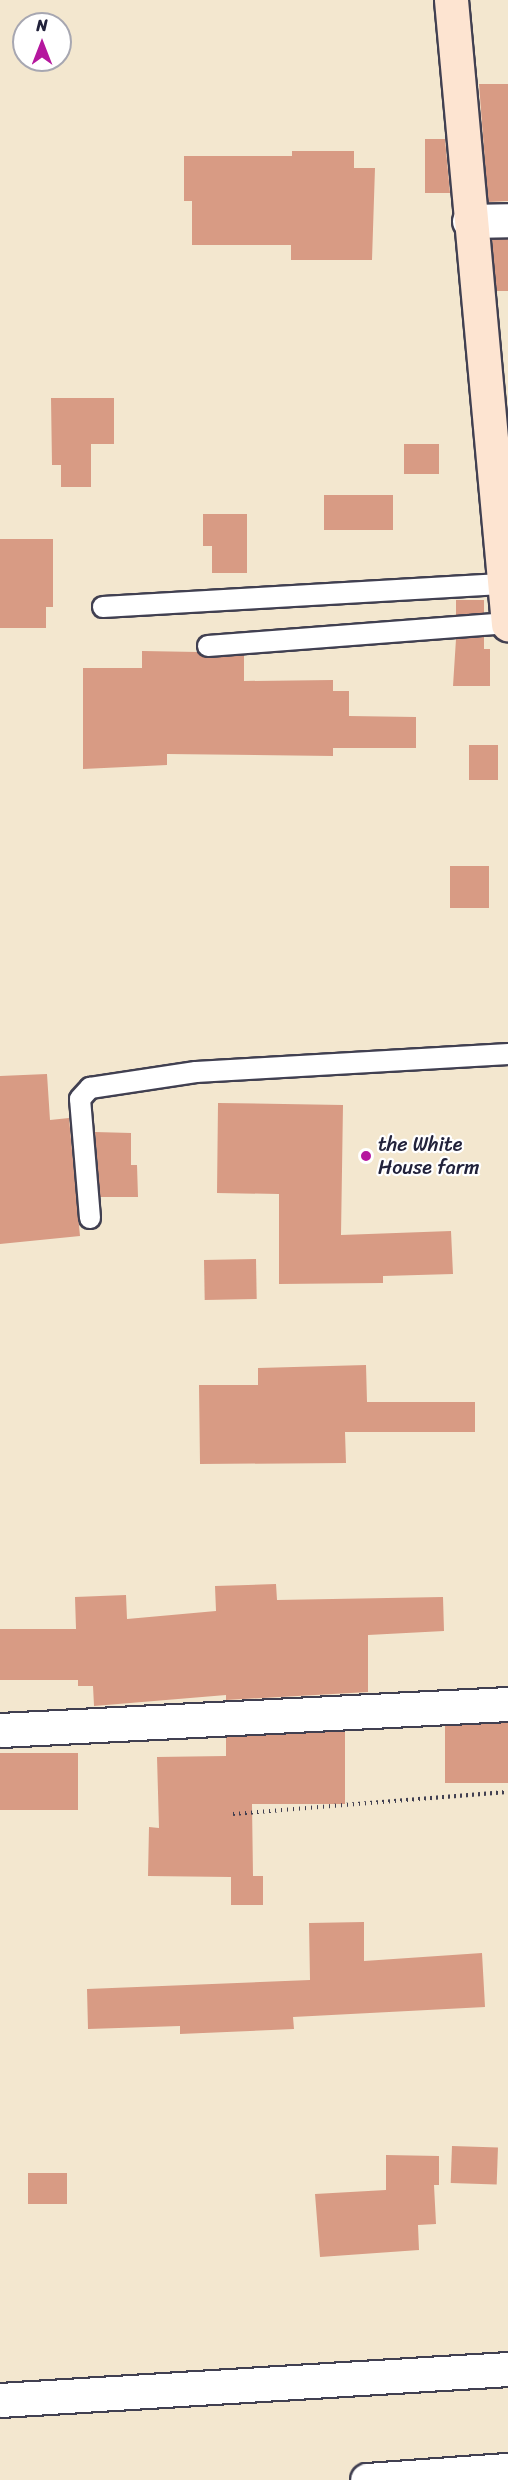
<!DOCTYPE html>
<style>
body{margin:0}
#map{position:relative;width:508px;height:2480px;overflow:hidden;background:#f3e7cf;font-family:Sriracha,sans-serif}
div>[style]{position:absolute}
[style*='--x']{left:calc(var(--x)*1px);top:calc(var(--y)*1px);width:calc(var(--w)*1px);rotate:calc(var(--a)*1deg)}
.building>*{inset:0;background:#d89b84;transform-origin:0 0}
.path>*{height:4px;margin-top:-2px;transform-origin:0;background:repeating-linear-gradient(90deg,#414051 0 1.5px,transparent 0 6px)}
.roads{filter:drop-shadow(2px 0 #414051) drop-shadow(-2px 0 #414051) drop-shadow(0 2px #414051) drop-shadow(0 -2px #414051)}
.lane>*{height:20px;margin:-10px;padding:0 10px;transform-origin:10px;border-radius:10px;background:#fff}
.street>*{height:33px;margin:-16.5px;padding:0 16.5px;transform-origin:16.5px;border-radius:16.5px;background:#fff}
.secondary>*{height:33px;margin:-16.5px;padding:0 16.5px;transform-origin:16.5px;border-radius:16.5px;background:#fde4d1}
.dots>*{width:16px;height:16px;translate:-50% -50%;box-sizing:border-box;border:3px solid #fff;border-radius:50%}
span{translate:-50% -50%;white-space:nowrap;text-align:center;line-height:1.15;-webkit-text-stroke:4.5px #fff;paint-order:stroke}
.poi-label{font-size:20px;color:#22223b}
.left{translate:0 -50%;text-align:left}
.north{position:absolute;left:12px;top:12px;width:60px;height:60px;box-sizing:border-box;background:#fff;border:2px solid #a7a7b1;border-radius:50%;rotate:0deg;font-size:16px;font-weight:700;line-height:24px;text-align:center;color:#22223b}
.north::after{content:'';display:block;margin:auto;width:21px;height:27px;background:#b5179e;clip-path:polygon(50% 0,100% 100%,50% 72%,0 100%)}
</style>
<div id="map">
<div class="building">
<i style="clip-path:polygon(479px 84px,508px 84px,508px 201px,488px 202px)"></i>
<i style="clip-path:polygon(425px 139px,445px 139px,450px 193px,425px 193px)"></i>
<i style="clip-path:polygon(292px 151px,354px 151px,354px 168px,375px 168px,372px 260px,291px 260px,291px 245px,192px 245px,192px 201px,184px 201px,184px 156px,292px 156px)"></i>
<i style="clip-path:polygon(492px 239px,508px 239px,508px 291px,496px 291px)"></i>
<i style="clip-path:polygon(51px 398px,114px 398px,114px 444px,91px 444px,91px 487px,61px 487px,61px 465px,52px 465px)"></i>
<i style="left:404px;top:444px;width:35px;height:30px"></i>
<i style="left:324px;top:495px;width:69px;height:35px"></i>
<i style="clip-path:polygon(203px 514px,247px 514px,247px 573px,212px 573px,212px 546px,203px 546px)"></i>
<i style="clip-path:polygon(0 539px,53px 539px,53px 607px,46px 607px,46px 628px,0 628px)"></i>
<i style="left:456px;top:600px;width:28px;height:15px"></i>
<i style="clip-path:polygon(484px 637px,484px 649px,490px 649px,490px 686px,453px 686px,456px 639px)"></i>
<i style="clip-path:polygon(142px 651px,198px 652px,209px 658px,244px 655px,244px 681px,333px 680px,333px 691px,349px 691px,349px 716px,416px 717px,416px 748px,333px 748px,333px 756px,167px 754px,167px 765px,83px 769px,83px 668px,142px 668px)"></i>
<i style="left:469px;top:745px;width:29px;height:35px"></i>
<i style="left:450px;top:866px;width:39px;height:42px"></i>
<i style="clip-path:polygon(47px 1074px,50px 1120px,69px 1118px,80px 1236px,0 1244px,0 1076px)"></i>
<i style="clip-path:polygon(218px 1103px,343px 1105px,341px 1235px,451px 1231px,453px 1274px,383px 1276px,383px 1283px,279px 1284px,279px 1194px,217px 1193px)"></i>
<i style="clip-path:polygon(95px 1132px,131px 1133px,131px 1165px,137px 1165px,138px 1197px,100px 1197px)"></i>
<i style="left:256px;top:1259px;width:40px;height:52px;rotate:89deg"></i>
<i style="clip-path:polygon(366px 1365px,367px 1402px,475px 1402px,475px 1432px,345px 1432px,346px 1463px,200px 1464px,199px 1385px,258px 1385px,258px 1368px)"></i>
<i style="clip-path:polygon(276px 1584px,277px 1600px,443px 1597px,444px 1631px,368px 1635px,368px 1692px,226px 1700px,226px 1695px,94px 1706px,93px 1686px,78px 1686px,78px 1680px,0 1680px,0 1629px,76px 1629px,75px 1597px,126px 1595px,127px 1619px,216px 1611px,215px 1586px)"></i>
<i style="left:508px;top:1723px;width:60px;height:63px;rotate:90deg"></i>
<i style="clip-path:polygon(345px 1731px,345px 1804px,252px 1804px,253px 1876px,263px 1876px,263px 1905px,231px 1905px,231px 1877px,148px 1876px,149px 1827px,159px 1828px,157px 1757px,226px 1756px,226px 1737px)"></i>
<i style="left:78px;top:1753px;width:57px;height:78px;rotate:90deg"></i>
<i style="clip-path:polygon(364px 1922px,364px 1961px,482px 1953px,485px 2007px,293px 2017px,294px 2029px,180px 2034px,180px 2026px,88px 2029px,87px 1989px,310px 1980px,309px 1923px)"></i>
<i style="left:452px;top:2146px;width:46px;height:37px;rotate:2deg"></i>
<i style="clip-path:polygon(386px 2155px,439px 2156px,439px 2185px,434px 2185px,436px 2224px,418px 2225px,419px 2250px,320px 2257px,315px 2194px,386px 2190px)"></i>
<i style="left:67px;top:2173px;width:31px;height:39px;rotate:90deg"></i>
</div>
<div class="path">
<i style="--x:233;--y:1814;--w:276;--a:-4.6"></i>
</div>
<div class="roads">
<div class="lane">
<i style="--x:103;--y:607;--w:403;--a:-3.3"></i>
<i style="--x:208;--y:646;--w:301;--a:-4.4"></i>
<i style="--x:90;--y:1218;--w:119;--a:-94.8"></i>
<i style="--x:80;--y:1099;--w:15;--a:-48"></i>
<i style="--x:90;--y:1088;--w:107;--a:-8.6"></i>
<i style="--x:196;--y:1072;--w:313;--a:-3.3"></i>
</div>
<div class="street">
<i style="--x:469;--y:221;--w:39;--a:-1"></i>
<i style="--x:0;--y:1730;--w:509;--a:-2.93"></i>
<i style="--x:0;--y:2400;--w:509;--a:-3.49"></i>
<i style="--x:367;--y:2480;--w:141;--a:-4.1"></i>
</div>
<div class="secondary">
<i style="--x:451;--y:0;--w:627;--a:84.78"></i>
</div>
</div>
<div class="dots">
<i style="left:366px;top:1156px;background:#b5179e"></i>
</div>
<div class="poi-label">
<span class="left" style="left:378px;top:1156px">the White<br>House farm</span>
</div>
<div class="north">N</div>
</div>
